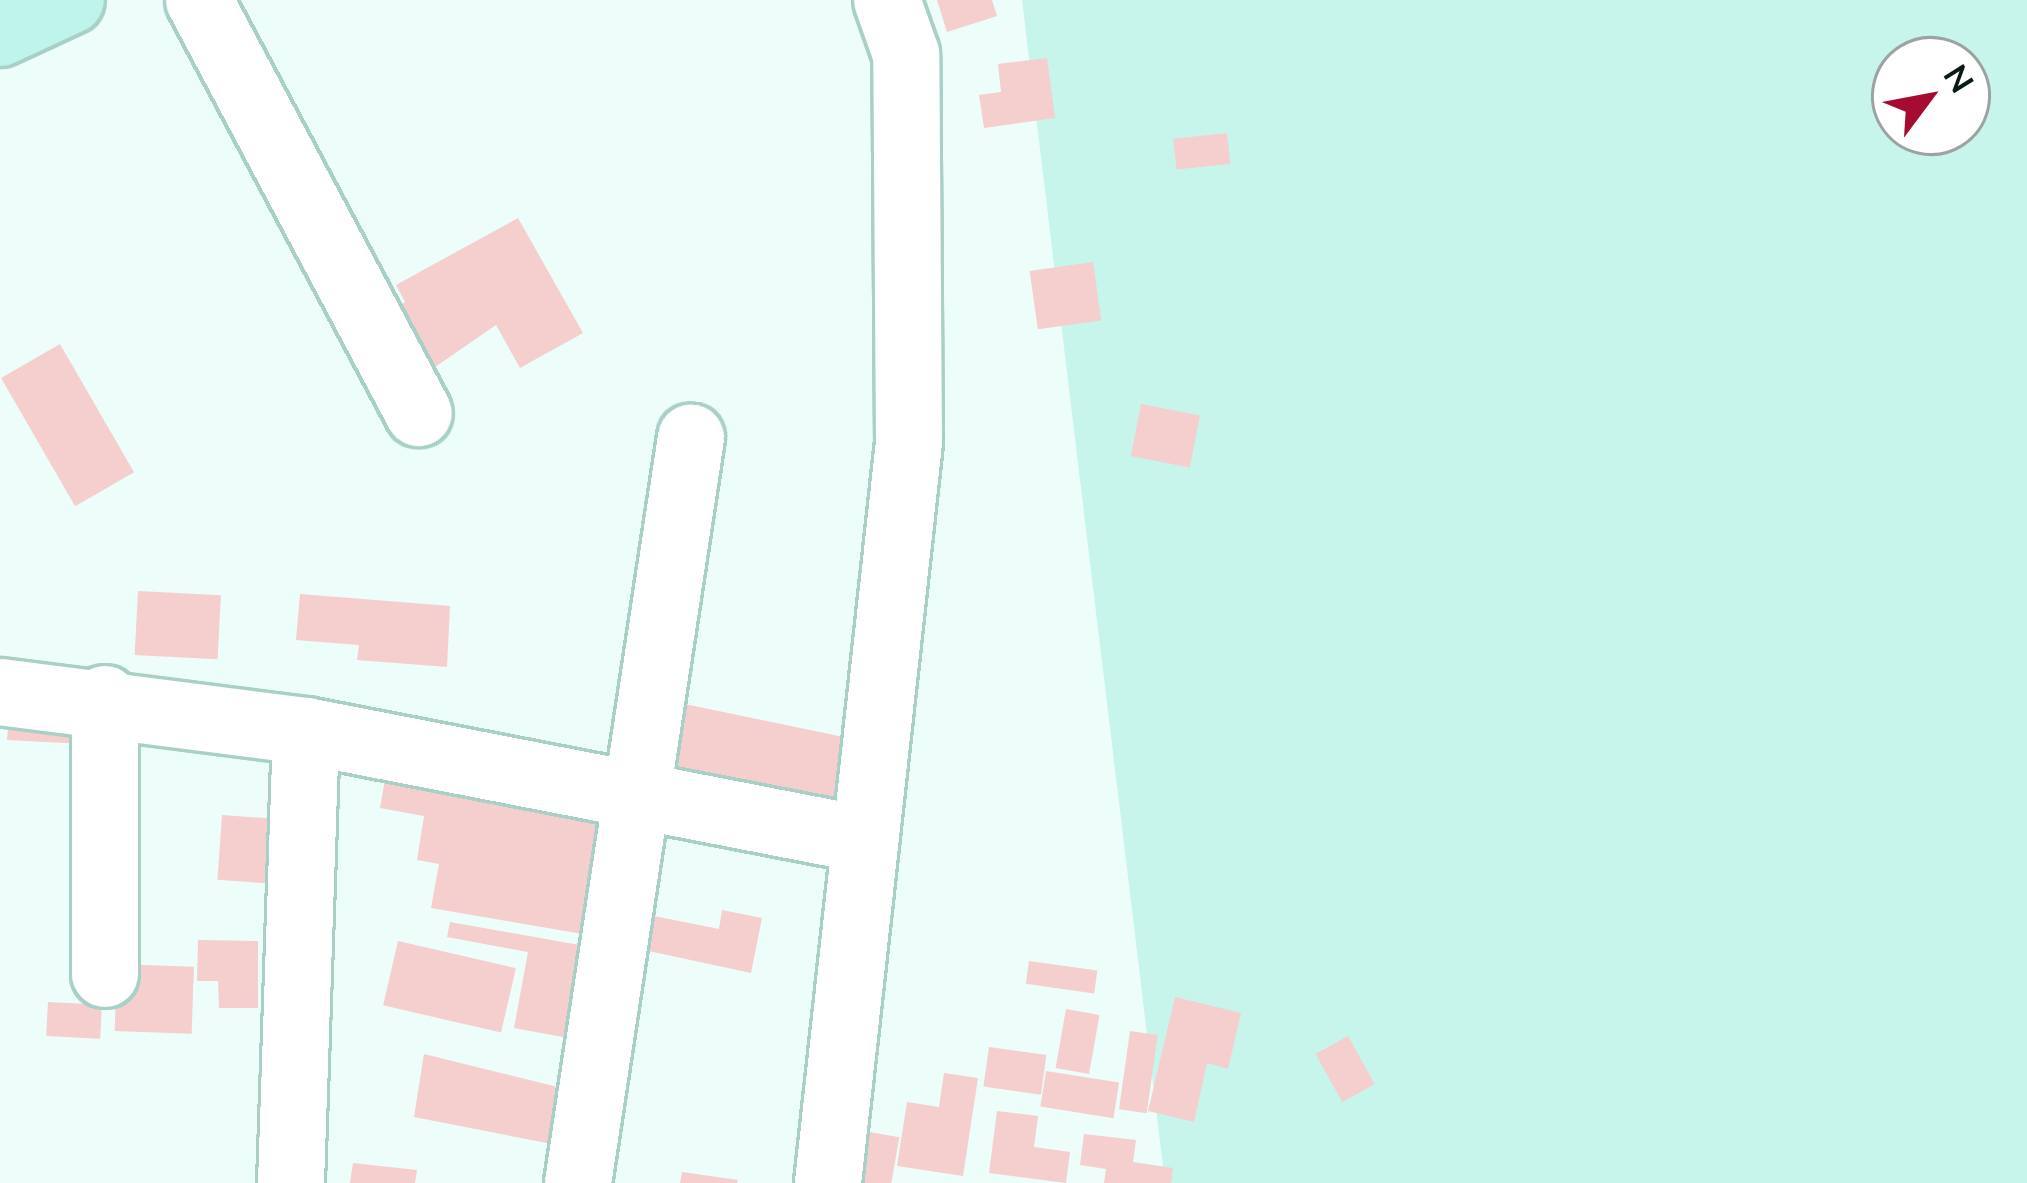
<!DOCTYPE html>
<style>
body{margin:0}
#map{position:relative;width:2027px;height:1183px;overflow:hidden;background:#edfdf9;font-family:Mulish,sans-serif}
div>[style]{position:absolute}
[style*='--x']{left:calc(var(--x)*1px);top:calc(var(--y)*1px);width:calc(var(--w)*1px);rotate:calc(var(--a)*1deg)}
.green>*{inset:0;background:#c7f5eb}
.building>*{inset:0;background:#f5cece;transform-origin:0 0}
.roads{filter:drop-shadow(3px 0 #a8d0c7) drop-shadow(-3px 0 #a8d0c7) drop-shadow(0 3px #a8d0c7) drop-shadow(0 -3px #a8d0c7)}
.minor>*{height:66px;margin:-33px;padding:0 33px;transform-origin:33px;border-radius:33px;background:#fff}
.secondary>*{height:66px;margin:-33px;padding:0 33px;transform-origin:33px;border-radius:33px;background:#bff4ed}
span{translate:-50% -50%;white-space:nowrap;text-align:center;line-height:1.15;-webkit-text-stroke:9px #fff;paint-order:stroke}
.north{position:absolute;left:1871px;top:36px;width:120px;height:120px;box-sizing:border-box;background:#fff;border:3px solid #9da3a2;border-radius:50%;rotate:58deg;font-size:33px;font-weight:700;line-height:48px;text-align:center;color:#0a1a17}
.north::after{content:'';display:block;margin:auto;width:42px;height:54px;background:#a60b30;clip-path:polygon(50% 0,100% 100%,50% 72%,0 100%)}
</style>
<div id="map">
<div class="green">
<i style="clip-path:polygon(evenodd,1022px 0,2027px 0,2027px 1183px,1165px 1183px,1022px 0,1895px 60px,1967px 60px,1967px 132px,1895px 132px,1895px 60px)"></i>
</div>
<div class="building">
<i style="clip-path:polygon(937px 0,992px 0,997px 16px,947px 32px)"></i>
<i style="clip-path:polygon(1047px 58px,1055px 118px,984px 128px,979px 95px,1001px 92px,998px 64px)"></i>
<i style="left:1227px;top:133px;width:31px;height:54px;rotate:84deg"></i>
<i style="clip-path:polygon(518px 218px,583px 333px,520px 368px,496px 325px,409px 385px,373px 320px,405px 302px,396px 285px)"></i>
<i style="left:1093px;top:262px;width:59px;height:64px;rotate:82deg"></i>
<i style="left:60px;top:344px;width:148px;height:68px;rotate:60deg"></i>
<i style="left:1141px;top:404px;width:60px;height:53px;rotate:11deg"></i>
<i style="left:138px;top:591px;width:83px;height:64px;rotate:3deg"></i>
<i style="clip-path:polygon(300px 594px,450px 606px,447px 667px,357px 660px,359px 645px,296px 640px)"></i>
<i style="clip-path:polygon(11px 698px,62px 704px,85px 744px,7px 740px)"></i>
<i style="clip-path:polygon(656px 698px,853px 739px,840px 817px,641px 793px)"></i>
<i style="clip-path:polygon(388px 762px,624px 801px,600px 937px,431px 908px,439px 864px,417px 860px,424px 816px,380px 808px)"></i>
<i style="left:222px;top:815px;width:49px;height:65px;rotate:4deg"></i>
<i style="clip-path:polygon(624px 910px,719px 929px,722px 910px,762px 918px,751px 973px,616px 944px)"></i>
<i style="clip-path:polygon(450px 922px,602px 949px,585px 1041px,514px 1028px,528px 952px,447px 937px)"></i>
<i style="clip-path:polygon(198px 940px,258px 941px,258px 1008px,219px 1008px,218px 981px,197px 981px)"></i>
<i style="left:398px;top:941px;width:121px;height:66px;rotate:13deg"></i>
<i style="left:1029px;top:961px;width:69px;height:23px;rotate:8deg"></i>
<i style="left:117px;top:964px;width:77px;height:67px;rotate:2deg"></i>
<i style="clip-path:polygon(1175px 997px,1241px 1013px,1228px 1069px,1207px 1063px,1194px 1122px,1148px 1111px)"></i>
<i style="left:48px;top:1002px;width:54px;height:34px;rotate:3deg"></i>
<i style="left:1066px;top:1009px;width:34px;height:60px;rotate:10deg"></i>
<i style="left:1130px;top:1031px;width:28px;height:79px;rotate:8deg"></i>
<i style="left:1348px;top:1036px;width:55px;height:37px;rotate:61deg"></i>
<i style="left:989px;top:1047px;width:58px;height:40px;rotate:8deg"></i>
<i style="clip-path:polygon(424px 1054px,570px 1090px,562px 1146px,414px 1117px)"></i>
<i style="left:1046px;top:1071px;width:74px;height:36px;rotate:9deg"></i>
<i style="clip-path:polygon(944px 1073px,978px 1078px,963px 1176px,897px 1166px,907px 1102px,939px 1107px)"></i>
<i style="clip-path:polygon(997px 1111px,1038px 1116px,1034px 1147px,1070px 1152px,1066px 1183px,989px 1173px)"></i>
<i style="left:858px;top:1130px;width:42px;height:54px;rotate:10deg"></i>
<i style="clip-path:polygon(1084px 1134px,1136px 1140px,1133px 1162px,1173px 1168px,1171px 1183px,1104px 1183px,1106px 1169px,1080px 1165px)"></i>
<i style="clip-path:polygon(353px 1163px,417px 1170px,415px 1183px,350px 1183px)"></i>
<i style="clip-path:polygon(682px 1172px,738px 1180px,737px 1183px,680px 1183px)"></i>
</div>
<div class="roads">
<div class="minor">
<i style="--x:199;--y:0;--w:468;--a:62"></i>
<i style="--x:0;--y:692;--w:308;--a:7.3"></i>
<i style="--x:306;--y:731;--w:565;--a:11.01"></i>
<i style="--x:105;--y:699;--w:275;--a:90"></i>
<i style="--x:291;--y:1183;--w:452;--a:-88.1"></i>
<i style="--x:578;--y:1183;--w:754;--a:-81.38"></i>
<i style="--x:828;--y:1183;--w:745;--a:-83.76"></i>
<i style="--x:909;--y:442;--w:388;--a:-90.4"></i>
<i style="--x:906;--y:54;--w:57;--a:-109.4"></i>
</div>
<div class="secondary">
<i style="--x:0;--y:33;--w:78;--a:-24.9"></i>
</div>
</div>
<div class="north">N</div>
</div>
